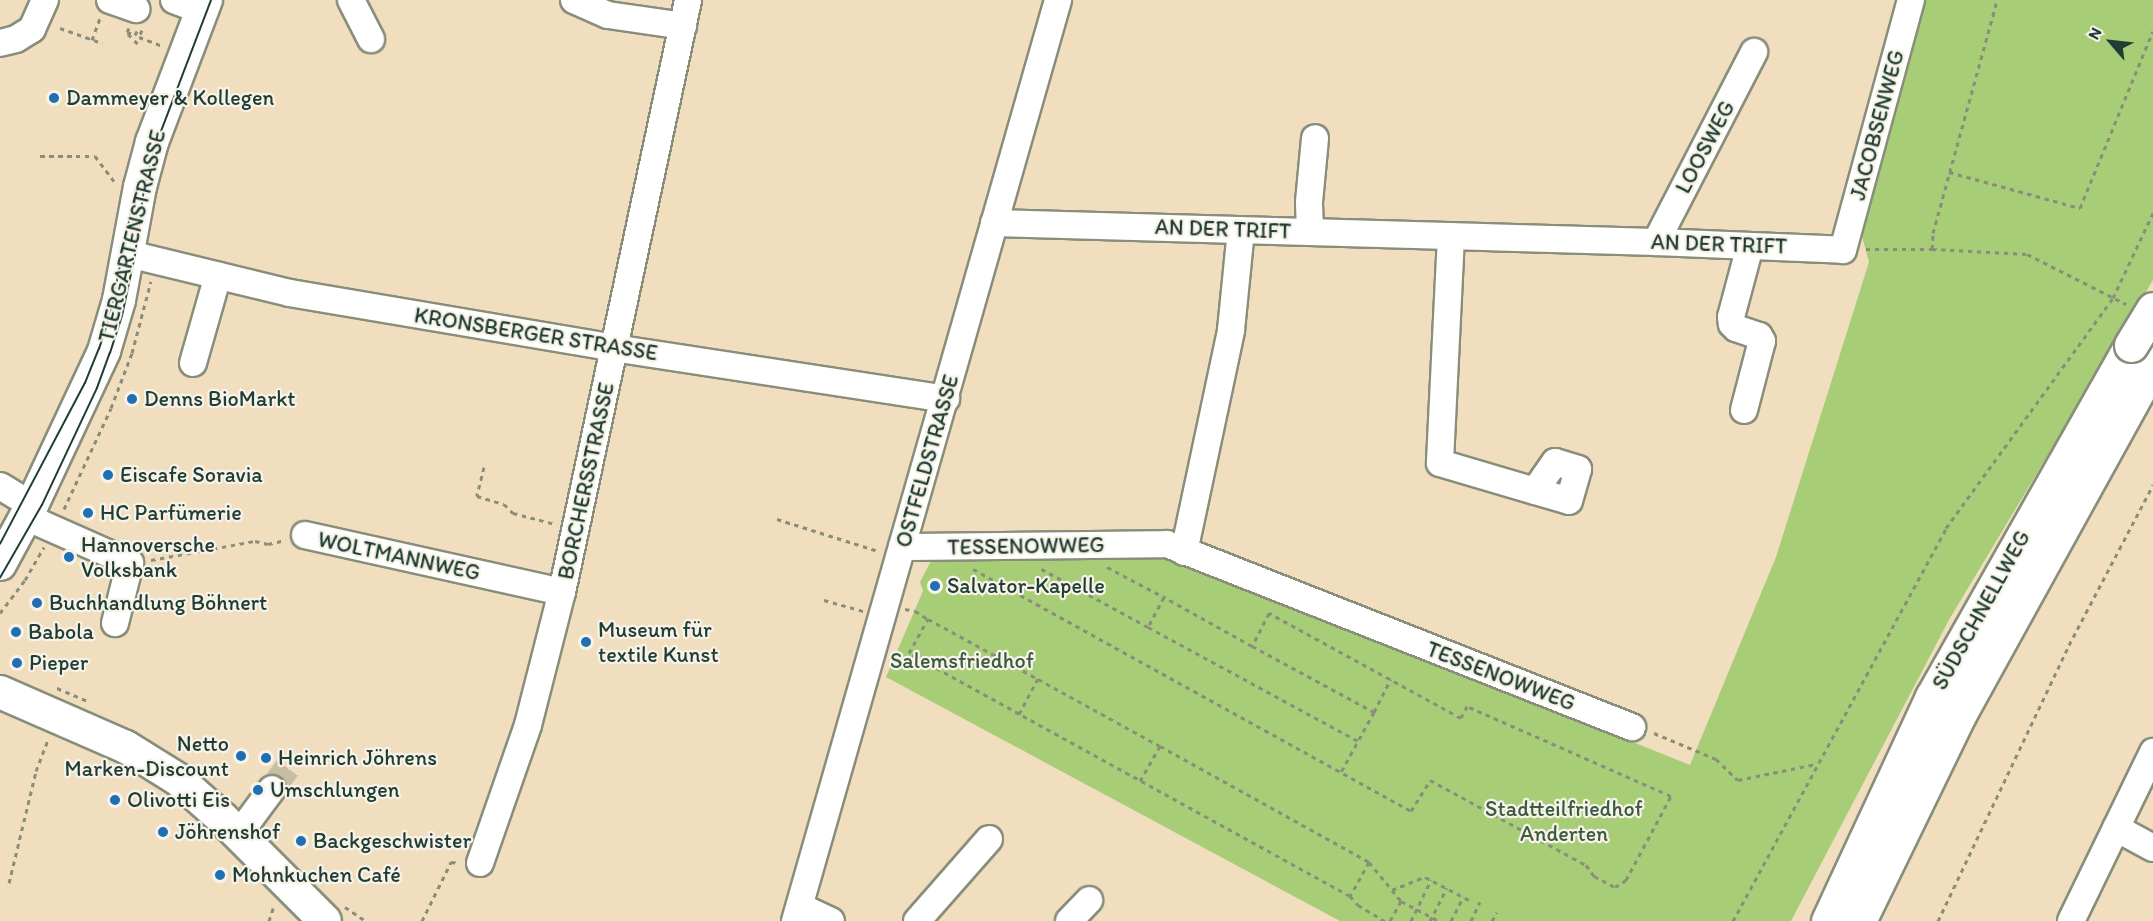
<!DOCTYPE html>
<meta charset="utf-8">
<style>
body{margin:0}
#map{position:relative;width:2153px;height:921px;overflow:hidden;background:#f1debf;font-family:Itim,sans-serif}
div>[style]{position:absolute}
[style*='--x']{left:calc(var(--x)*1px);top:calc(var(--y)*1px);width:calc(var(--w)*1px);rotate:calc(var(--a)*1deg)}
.green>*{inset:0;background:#a7cd77}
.minor-tunnel>*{height:26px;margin-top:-13px;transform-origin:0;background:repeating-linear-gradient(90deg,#c7bea3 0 26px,transparent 0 39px)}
.path>*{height:3px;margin-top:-1.5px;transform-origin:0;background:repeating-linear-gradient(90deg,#888e7a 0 4.5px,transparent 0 9px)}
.roads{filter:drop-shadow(2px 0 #888e7a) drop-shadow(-2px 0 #888e7a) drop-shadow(0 2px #888e7a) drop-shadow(0 -2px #888e7a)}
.minor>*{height:26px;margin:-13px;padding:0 13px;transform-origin:13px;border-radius:13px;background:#fff}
.major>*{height:32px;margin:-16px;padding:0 16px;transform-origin:16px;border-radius:16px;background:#fff}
.highway>*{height:33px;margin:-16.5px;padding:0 16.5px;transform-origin:16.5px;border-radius:16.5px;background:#fff}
.tram>*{height:1.5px;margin:-0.75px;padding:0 0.75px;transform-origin:0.75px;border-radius:0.75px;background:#1f3d34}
.bridges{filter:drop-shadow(2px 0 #888e7a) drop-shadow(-2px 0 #888e7a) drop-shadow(0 2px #888e7a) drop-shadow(0 -2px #888e7a)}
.highway-bridge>*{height:33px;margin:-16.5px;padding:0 16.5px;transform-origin:16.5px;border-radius:16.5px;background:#fff}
.dots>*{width:16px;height:16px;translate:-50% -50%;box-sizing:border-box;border:3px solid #f7f3e8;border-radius:50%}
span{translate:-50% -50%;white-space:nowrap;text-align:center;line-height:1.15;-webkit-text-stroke:4.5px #f7f3e8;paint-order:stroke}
.poi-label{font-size:22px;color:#1f3d34}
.left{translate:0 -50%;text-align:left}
.right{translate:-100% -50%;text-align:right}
.street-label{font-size:22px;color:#1f3d34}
.park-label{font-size:22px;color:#3a5a41}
.north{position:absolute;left:2081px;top:12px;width:60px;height:60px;-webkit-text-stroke:4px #f7f3e8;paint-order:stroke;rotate:298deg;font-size:16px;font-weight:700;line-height:24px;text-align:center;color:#1f3d34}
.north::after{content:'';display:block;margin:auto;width:21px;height:27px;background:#1f3d34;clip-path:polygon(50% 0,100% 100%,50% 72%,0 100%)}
</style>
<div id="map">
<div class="green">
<i style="clip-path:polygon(1922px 0,2153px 0,2153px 280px,1950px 618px,1791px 921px,1340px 921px,886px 677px,923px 591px,920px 582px,931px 561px,939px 558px,948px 562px,961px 555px,1158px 551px,1690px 765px,1776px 557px,1869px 262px,1860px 229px)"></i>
</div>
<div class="minor-tunnel">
<i style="--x:272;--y:789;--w:31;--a:-54"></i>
</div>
<div class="path">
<i style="--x:60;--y:28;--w:45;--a:19.7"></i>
<i style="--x:129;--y:28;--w:4;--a:117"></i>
<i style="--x:127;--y:32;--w:9;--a:21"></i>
<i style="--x:135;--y:35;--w:7;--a:-63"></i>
<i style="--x:142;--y:30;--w:8;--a:113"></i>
<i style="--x:139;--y:37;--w:25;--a:21"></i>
<i style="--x:128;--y:34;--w:14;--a:45"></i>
<i style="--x:92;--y:40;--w:23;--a:-70"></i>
<i style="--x:40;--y:156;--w:55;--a:0"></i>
<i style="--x:95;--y:156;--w:34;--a:53"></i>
<i style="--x:1949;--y:172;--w:136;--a:15.4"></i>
<i style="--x:2080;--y:208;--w:191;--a:-67.6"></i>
<i style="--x:1866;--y:249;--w:66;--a:0"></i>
<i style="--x:1932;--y:249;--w:95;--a:3"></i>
<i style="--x:2027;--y:254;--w:111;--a:26.8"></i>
<i style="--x:1932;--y:249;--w:16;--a:-86"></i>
<i style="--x:1933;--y:233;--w:242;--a:-74.6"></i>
<i style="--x:484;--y:467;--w:30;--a:104"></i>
<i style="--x:477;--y:496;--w:28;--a:17"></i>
<i style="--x:504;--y:504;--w:13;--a:45"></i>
<i style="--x:513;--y:513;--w:43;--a:14.7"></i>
<i style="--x:64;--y:509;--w:111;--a:-65"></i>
<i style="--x:111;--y:408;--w:59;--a:-69.1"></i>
<i style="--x:132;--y:353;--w:74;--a:-75.2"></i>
<i style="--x:777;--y:519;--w:106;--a:17.6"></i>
<i style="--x:151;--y:560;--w:106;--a:-10.4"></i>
<i style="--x:255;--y:541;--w:13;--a:13"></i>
<i style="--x:268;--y:544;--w:18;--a:-13"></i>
<i style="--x:1107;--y:567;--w:64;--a:27.8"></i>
<i style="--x:973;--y:569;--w:500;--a:28.92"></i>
<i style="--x:1411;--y:811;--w:36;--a:-58"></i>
<i style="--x:1430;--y:780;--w:178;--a:28.6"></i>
<i style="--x:1586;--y:865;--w:14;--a:54"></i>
<i style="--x:1594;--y:876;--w:24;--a:28"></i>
<i style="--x:1615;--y:887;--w:13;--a:-32"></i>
<i style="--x:1626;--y:880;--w:95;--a:-61.8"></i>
<i style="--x:1671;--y:796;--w:223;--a:-156.2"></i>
<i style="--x:1467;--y:706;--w:13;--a:117"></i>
<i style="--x:1461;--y:718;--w:219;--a:-151.3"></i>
<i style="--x:1269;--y:613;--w:37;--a:117"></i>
<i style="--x:1252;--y:646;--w:101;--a:-150.9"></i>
<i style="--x:1164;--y:597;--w:34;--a:118"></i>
<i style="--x:1148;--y:627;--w:123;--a:-151.4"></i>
<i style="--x:824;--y:600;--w:41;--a:15.8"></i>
<i style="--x:905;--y:609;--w:10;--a:11"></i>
<i style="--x:915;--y:611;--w:15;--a:32"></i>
<i style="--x:928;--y:619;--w:125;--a:28.6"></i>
<i style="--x:1038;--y:679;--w:139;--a:28.8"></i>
<i style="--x:1160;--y:746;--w:239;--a:29"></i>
<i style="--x:1369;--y:862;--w:39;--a:119"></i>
<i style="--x:1350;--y:896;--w:504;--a:-151.14"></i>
<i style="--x:909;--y:653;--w:39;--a:-61"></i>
<i style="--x:0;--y:613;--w:41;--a:-52.9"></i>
<i style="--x:25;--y:580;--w:38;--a:-60"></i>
<i style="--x:1148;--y:627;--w:239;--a:28.5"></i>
<i style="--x:1252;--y:646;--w:139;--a:28.4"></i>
<i style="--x:1374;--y:712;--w:68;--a:118.8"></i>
<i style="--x:57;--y:688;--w:36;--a:23"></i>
<i style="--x:1374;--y:712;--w:37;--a:-63"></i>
<i style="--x:1019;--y:714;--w:40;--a:-62"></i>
<i style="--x:1654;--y:733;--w:67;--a:22.8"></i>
<i style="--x:1716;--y:759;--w:30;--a:44"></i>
<i style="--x:1738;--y:780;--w:80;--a:-11.6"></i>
<i style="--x:1140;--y:781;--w:40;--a:-60.3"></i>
<i style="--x:1369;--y:862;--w:50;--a:50.6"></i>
<i style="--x:1401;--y:901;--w:23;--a:119"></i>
<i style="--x:9;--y:883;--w:115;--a:-76.4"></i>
<i style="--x:36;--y:771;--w:34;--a:-69"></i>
<i style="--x:1392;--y:890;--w:35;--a:-22"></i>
<i style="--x:1425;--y:877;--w:50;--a:27.6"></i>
<i style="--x:1350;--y:896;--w:12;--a:48"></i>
<i style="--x:1358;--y:905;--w:31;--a:31"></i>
<i style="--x:1401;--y:901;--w:43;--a:27.8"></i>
<i style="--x:345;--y:907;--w:25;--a:34"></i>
<i style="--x:269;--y:921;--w:16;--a:-72"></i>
<i style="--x:422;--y:921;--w:66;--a:-63.8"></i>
<i style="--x:451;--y:862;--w:9;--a:6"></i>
<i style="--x:1411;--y:921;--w:46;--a:-64"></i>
<i style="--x:1430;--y:921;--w:37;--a:-63"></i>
<i style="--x:1451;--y:921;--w:27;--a:-63"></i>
<i style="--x:1471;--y:921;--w:21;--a:-65"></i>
<i style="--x:1492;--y:921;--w:10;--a:-61"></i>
<i style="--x:1733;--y:921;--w:447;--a:-61.5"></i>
<i style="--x:1946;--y:528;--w:284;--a:-54"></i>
<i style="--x:2113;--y:298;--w:94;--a:-64.8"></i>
<i style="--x:1938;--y:921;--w:306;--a:-64.6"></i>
<i style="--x:2069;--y:645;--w:181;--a:-62.3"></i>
</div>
<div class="roads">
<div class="minor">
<i style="--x:110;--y:0;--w:28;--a:19"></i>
<i style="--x:174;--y:0;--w:30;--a:21"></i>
<i style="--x:351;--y:0;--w:44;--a:62.9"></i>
<i style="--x:574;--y:0;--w:37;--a:24"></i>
<i style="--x:608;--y:15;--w:76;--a:8.3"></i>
<i style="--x:0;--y:43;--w:16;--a:-14"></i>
<i style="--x:16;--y:39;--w:19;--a:-32"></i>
<i style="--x:32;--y:29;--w:32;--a:-66"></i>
<i style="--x:994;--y:223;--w:662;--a:1.64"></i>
<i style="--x:1656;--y:242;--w:187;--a:2.4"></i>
<i style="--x:1843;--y:250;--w:259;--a:-74.8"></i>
<i style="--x:1310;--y:232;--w:30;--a:-92"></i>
<i style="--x:1309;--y:202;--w:64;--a:-84.6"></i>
<i style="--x:1451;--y:236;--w:227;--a:92.8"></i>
<i style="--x:1440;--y:463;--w:99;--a:16.4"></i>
<i style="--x:1535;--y:491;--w:35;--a:16"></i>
<i style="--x:1569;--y:501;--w:33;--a:-74"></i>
<i style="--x:1578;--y:469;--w:24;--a:-163"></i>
<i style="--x:1555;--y:462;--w:35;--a:125"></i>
<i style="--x:1656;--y:242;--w:214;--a:-62.7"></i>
<i style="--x:129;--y:254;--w:166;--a:13.6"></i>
<i style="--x:290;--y:293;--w:329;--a:9.6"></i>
<i style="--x:614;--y:348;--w:336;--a:8.7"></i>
<i style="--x:193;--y:363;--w:91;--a:-74.1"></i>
<i style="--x:1744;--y:410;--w:71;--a:-75.4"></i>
<i style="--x:1762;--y:341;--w:6;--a:-121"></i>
<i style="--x:1759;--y:336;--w:24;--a:-161"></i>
<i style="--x:1736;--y:328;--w:6;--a:-135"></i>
<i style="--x:1732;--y:324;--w:7;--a:-98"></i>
<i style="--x:1731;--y:317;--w:73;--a:-75"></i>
<i style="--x:0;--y:486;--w:37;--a:31"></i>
<i style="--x:26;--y:517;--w:114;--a:23.9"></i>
<i style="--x:130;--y:563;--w:62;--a:104"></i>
<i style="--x:305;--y:535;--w:263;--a:12.5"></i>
<i style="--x:902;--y:547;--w:265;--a:-0.6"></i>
<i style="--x:1167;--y:544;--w:500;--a:21.5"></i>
<i style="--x:1184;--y:552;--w:227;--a:-78"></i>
<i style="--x:1231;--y:330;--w:100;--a:-84.3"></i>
<i style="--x:2116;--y:828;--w:42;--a:28.4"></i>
<i style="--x:238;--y:835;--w:57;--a:-53.5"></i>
<i style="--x:480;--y:863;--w:146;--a:-70.8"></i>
<i style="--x:528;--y:725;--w:137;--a:-75.7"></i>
<i style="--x:562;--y:592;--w:605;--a:-77.98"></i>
<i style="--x:801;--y:907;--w:33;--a:25"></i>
<i style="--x:795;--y:921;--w:958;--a:-74.06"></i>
<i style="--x:917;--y:921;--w:109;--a:-48.7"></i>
<i style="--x:1069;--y:921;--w:29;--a:-46"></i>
<i style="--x:2071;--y:921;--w:188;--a:-64.1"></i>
</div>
<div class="major">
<i style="--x:0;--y:564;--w:67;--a:-61.5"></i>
<i style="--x:32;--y:505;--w:170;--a:-64.9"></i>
<i style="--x:104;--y:351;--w:53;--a:-73.6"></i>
<i style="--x:119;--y:300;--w:115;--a:-79.5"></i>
<i style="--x:140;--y:187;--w:47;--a:-75.1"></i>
<i style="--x:152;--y:142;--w:152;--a:-69.2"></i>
<i style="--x:0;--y:692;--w:137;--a:23.6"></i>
<i style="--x:126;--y:747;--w:62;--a:31.9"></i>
<i style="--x:179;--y:780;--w:59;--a:41.6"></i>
<i style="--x:223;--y:819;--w:144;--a:45"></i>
</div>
<div class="highway">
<i style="--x:1828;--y:921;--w:247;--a:-65.1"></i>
<i style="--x:1932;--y:697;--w:404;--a:-60.5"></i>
<i style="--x:1859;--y:921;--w:231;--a:-64.1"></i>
<i style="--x:1960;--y:713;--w:400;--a:-61.1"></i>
</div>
</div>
<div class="tram">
<i style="--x:0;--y:544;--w:182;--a:-62.2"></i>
<i style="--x:85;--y:383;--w:37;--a:-68"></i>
<i style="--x:99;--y:349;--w:36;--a:-72"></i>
<i style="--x:110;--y:315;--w:131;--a:-78.5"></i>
<i style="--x:0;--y:578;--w:84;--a:-60.1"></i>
<i style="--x:42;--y:505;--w:129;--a:-64.8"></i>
<i style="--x:97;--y:388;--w:37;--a:-70"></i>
<i style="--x:110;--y:353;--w:39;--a:-72"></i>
<i style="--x:122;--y:316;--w:62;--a:-78"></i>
<i style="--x:135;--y:255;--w:67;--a:-82.2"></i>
<i style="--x:144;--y:189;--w:43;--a:-75.3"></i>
<i style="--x:155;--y:147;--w:157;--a:-69.1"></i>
</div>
<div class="bridges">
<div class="highway-bridge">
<i style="--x:2131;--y:345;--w:42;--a:-58.6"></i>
</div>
</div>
<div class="dots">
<i style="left:54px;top:98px;background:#1f6fb2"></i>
<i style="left:132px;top:399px;background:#1f6fb2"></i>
<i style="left:108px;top:475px;background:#1f6fb2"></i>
<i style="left:88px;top:513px;background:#1f6fb2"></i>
<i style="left:69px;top:557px;background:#1f6fb2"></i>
<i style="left:935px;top:586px;background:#1f6fb2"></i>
<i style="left:37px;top:603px;background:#1f6fb2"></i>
<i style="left:16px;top:632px;background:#1f6fb2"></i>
<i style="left:586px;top:642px;background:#1f6fb2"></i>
<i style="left:17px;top:663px;background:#1f6fb2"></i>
<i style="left:241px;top:756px;background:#1f6fb2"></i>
<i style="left:266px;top:758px;background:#1f6fb2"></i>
<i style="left:258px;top:790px;background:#1f6fb2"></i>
<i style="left:115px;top:800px;background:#1f6fb2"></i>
<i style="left:163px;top:832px;background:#1f6fb2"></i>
<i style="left:301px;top:841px;background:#1f6fb2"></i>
<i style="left:220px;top:875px;background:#1f6fb2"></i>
</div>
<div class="poi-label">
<span class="left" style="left:66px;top:98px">Dammeyer &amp; Kollegen</span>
<span class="left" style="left:144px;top:399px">Denns BioMarkt</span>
<span class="left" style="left:120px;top:475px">Eiscafe Soravia</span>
<span class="left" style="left:100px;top:513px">HC Parfümerie</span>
<span class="left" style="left:81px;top:557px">Hannoversche<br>Volksbank</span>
<span class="left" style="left:947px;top:586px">Salvator-Kapelle</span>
<span class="left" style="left:49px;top:603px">Buchhandlung Böhnert</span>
<span class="left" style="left:598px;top:642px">Museum für<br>textile Kunst</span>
<span class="left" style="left:28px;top:632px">Babola</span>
<span class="left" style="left:29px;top:663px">Pieper</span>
<span class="right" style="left:229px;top:756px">Netto<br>Marken-Discount</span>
<span class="left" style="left:278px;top:758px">Heinrich Jöhrens</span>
<span class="left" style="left:270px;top:790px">Umschlungen</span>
<span class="left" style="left:127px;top:800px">Olivotti Eis</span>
<span class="left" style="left:175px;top:832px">Jöhrenshof</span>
<span class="left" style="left:313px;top:841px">Backgeschwister</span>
<span class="left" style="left:232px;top:875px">Mohnkuchen Café</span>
</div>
<div class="street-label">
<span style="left:1877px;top:125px;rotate:-75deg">JACOBSENWEG</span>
<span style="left:1705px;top:147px;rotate:-62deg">LOOSWEG</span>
<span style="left:1223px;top:229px;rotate:2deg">AN DER TRIFT</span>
<span style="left:132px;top:236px;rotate:-76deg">TIERGARTENSTRASSE</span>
<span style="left:1719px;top:244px;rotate:2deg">AN DER TRIFT</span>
<span style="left:536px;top:334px;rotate:9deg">KRONSBERGER STRASSE</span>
<span style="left:927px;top:461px;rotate:-74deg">OSTFELDSTRASSE</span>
<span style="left:586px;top:481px;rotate:-78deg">BORCHERSSTRASSE</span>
<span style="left:1026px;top:546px;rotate:-1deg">TESSENOWWEG</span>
<span style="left:399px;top:556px;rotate:12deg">WOLTMANNWEG</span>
<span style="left:1981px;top:610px;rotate:-61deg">SÜDSCHNELLWEG</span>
<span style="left:1501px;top:676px;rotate:21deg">TESSENOWWEG</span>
</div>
<div class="park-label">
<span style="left:962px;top:661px">Salemsfriedhof</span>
<span style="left:1564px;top:821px">Stadtteilfriedhof<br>Anderten</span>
</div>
<div class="north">N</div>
</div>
